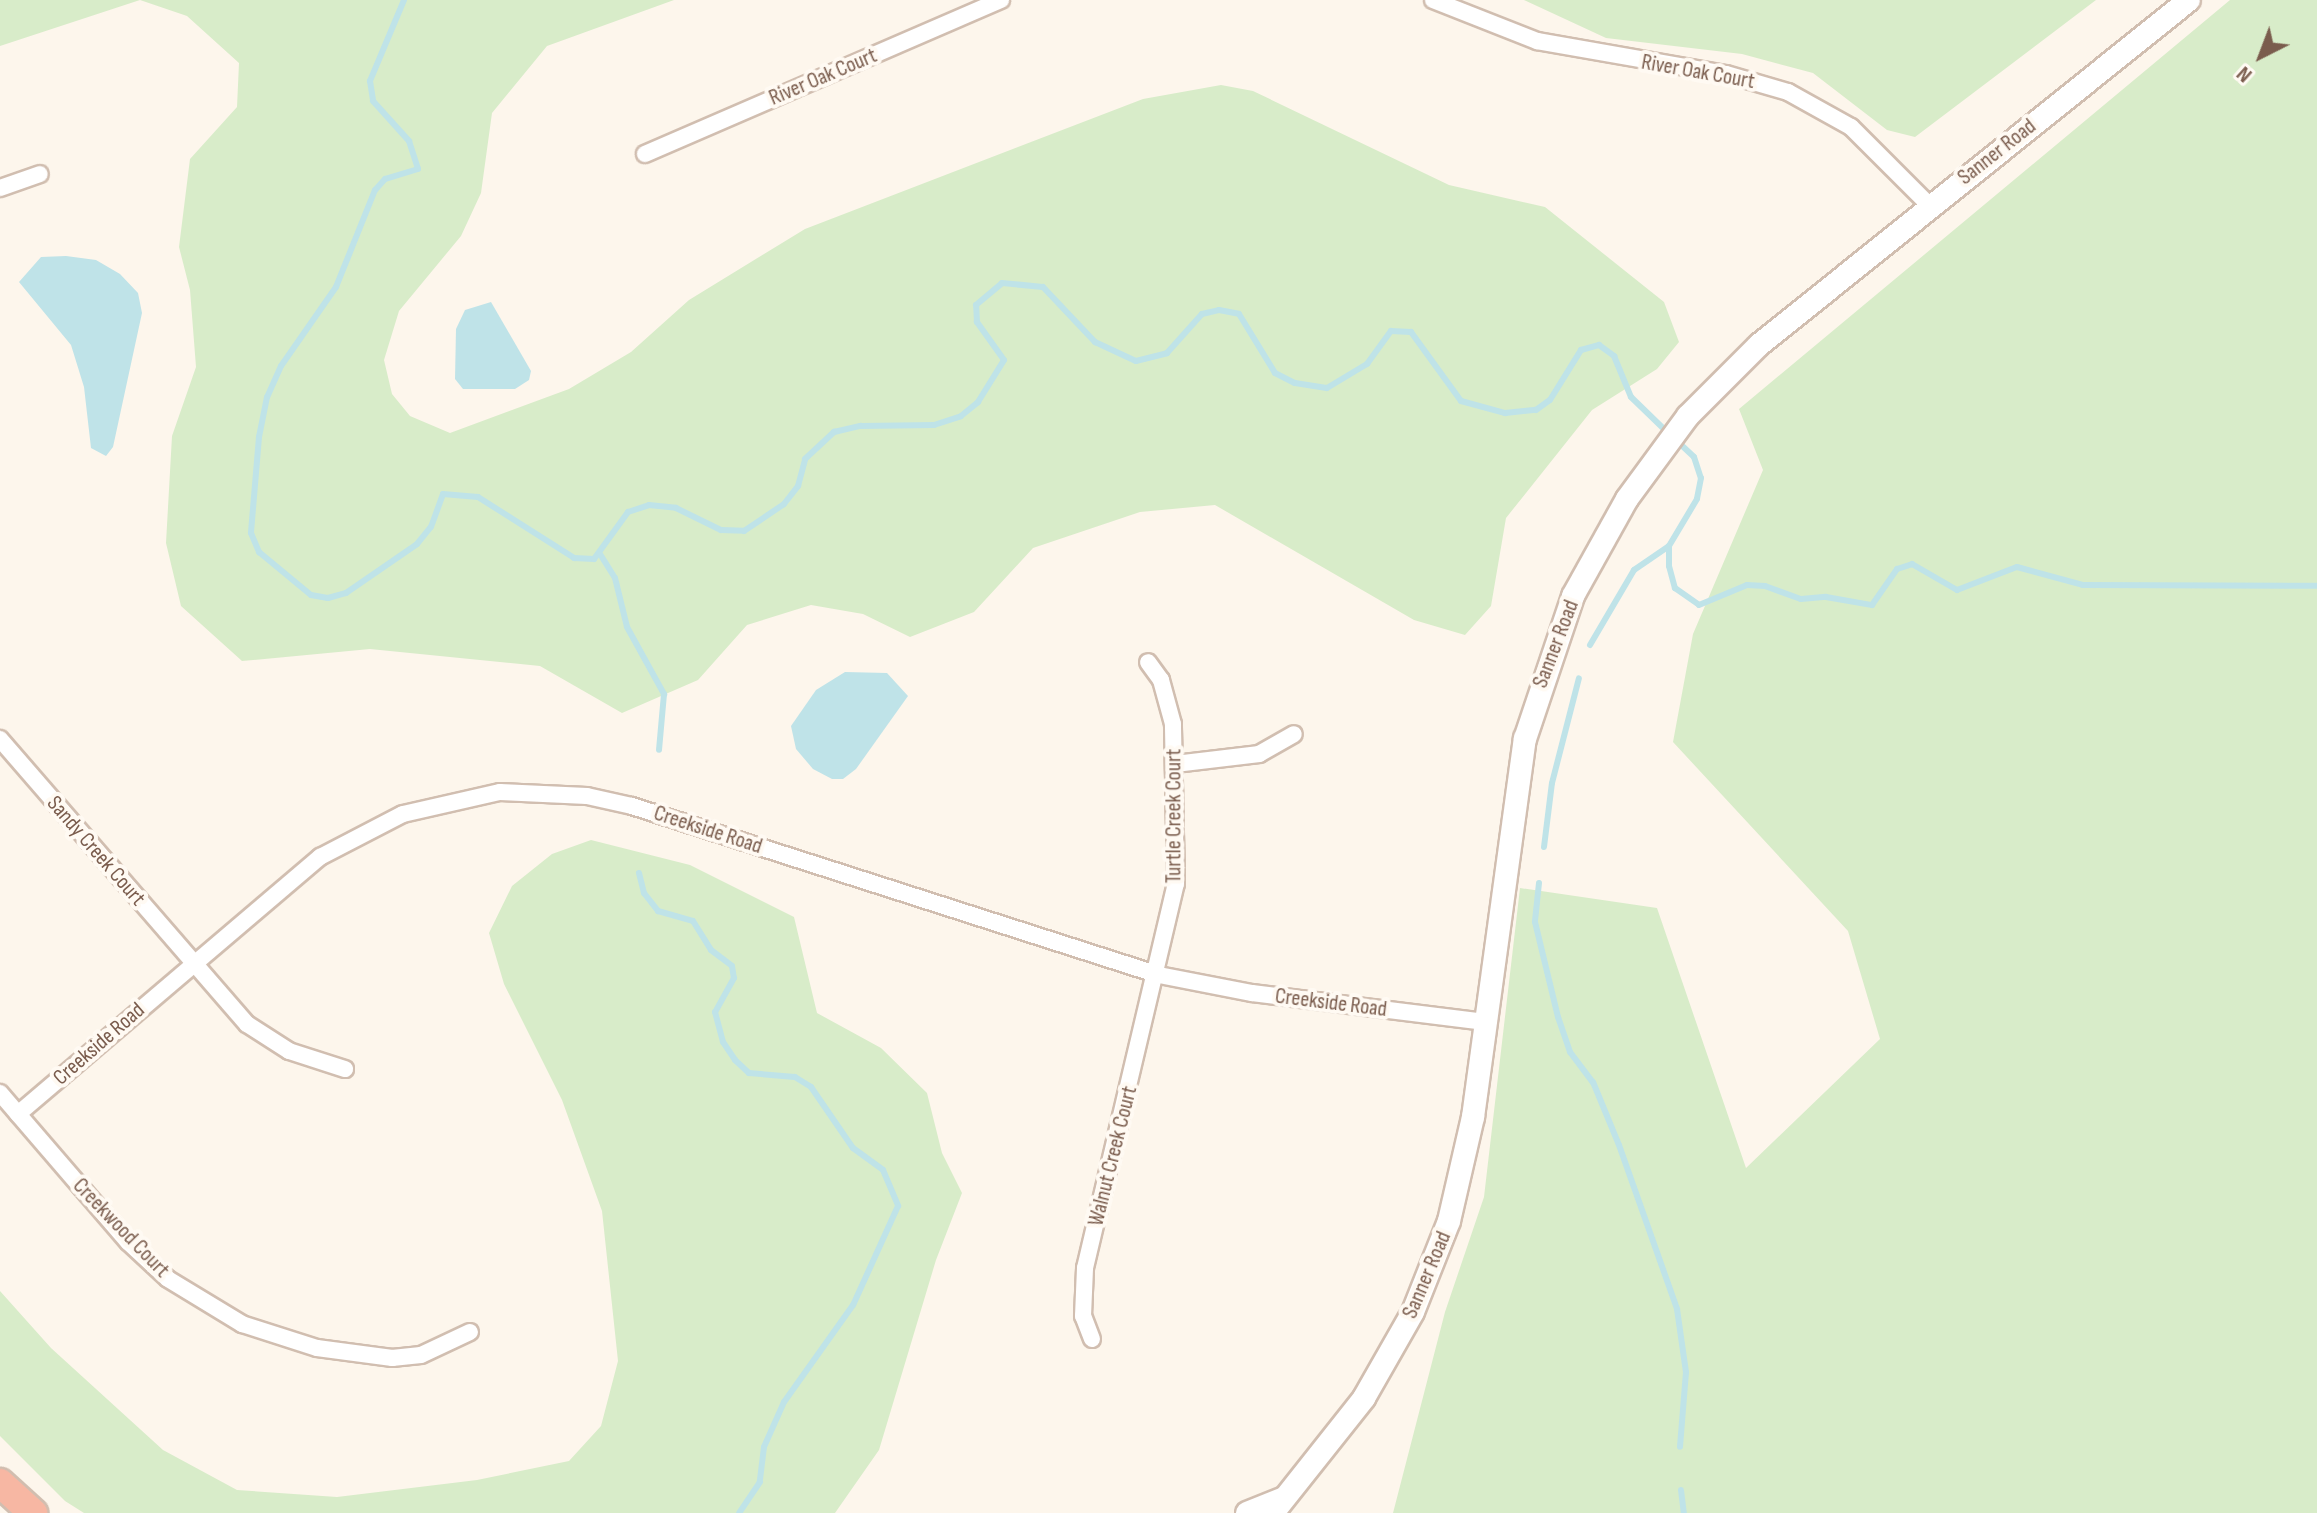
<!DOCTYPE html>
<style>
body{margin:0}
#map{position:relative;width:2317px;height:1513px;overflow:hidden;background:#fdf6ec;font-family:"Sofia Sans Condensed",sans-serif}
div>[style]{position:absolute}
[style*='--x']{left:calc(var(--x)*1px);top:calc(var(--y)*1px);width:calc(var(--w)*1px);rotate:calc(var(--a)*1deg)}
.green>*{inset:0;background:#d8ecc9}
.water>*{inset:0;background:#bfe3e8}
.stream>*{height:6px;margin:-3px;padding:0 3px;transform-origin:3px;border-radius:3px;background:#bfe3e8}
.roads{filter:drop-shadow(2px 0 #d1beb0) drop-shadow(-2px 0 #d1beb0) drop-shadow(0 2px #d1beb0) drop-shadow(0 -2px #d1beb0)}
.street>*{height:16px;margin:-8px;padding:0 8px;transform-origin:8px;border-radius:8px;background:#fff}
.secondary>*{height:22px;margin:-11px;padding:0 11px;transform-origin:11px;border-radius:11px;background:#fff}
.highway>*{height:28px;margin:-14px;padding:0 14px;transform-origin:14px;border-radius:14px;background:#f7b7a3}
span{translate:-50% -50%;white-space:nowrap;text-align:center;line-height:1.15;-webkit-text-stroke:8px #fffaf3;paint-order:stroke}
.street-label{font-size:22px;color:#7a5c4d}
.north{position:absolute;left:2221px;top:16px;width:80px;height:80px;-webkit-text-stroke:6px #fffaf3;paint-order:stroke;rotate:222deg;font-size:22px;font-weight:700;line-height:32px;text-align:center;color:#7a5c4d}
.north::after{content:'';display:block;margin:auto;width:28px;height:36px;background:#7a5c4d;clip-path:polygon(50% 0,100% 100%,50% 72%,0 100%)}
</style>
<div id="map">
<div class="green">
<i style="clip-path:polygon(0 0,674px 0,547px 46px,492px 113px,481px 193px,461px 236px,399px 311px,384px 360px,392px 394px,410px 416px,450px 433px,569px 389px,631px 352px,689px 300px,805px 229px,1143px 99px,1221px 85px,1253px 91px,1449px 185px,1545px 207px,1664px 302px,1679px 342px,1657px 369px,1592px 410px,1506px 518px,1491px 606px,1465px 635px,1414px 620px,1215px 505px,1140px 512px,1033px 548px,974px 612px,910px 637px,863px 614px,811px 605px,747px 625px,698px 680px,622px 713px,540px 666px,370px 649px,242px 661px,181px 606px,166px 543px,172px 436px,196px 367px,190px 290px,179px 247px,190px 159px,237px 107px,239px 63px,187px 16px,140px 0,0 46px)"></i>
<i style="clip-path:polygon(1524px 0,2096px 0,1915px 137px,1887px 130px,1813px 73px,1742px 54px,1606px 38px)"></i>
<i style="clip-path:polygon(2230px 0,2317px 0,2317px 1513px,1393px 1513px,1445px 1312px,1484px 1197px,1520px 888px,1657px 908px,1746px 1168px,1880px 1039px,1848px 931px,1673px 742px,1693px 634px,1763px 470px,1739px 409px)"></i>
<i style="clip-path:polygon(591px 840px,690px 865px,794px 917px,817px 1013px,881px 1048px,927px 1093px,942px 1153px,962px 1193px,936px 1260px,879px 1450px,835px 1513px,84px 1513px,65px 1501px,0 1436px,0 1291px,51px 1348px,163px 1450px,237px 1490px,337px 1497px,477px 1480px,569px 1461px,601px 1426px,618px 1361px,602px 1211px,562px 1100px,504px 984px,489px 933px,512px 886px,552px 854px)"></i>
</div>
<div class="water">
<i style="clip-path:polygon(66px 256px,96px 260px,120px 274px,138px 293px,142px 313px,113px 447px,106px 456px,91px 448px,84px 387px,71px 345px,19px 282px,41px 257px)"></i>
<i style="clip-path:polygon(491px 302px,531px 371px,529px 380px,515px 389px,463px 389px,455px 379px,456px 329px,465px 310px)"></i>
<i style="clip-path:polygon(845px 672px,887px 673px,908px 696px,856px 769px,843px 779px,832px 779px,813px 769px,796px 749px,791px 726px,816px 690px)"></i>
</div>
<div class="stream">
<i style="--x:404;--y:0;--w:88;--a:112.8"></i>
<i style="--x:370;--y:81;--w:20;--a:81"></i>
<i style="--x:373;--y:101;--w:54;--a:48"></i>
<i style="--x:409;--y:141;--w:29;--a:72"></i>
<i style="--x:418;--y:169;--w:34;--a:163"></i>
<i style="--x:385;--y:179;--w:15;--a:132"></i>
<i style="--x:375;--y:190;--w:105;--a:111.9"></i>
<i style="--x:336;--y:287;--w:96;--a:124.8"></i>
<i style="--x:281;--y:366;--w:34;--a:114"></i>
<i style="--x:267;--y:397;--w:41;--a:101.3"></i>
<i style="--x:259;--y:437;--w:96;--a:94.8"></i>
<i style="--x:251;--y:533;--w:21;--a:67"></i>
<i style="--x:259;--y:552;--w:67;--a:39.6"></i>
<i style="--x:311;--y:595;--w:17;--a:10"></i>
<i style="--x:328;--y:598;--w:19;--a:-16"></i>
<i style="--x:346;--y:593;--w:86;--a:-34.6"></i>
<i style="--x:417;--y:544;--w:22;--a:-51"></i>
<i style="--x:431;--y:527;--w:35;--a:-70"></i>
<i style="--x:443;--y:494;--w:35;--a:5"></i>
<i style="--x:478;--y:497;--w:114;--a:32.4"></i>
<i style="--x:574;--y:558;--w:20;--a:3"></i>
<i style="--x:594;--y:559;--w:58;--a:-54.1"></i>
<i style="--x:628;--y:512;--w:22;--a:-18"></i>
<i style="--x:649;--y:505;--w:27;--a:6"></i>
<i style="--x:676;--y:508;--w:50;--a:26.1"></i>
<i style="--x:721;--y:530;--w:23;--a:2"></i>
<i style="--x:744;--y:531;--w:48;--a:-34"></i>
<i style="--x:784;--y:504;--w:23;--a:-52"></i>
<i style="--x:798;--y:486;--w:28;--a:-75"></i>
<i style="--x:805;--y:459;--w:40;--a:-43"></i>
<i style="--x:834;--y:432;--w:28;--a:-13"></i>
<i style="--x:861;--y:426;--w:73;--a:-0.8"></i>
<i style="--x:934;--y:425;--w:28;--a:-18"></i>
<i style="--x:961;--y:416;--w:22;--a:-39"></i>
<i style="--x:978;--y:402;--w:49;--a:-58.2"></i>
<i style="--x:1004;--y:360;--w:47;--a:-125.4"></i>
<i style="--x:977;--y:322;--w:17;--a:-93"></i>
<i style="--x:976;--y:305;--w:34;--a:-40"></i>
<i style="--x:1002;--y:283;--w:41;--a:5.6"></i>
<i style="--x:1043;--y:287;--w:76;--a:46.6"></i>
<i style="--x:1095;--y:342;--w:45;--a:24.9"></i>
<i style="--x:1136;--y:361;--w:32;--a:-14"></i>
<i style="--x:1167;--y:353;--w:52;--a:-48.1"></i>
<i style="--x:1202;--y:314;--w:17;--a:-13"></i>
<i style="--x:1219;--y:310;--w:20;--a:11"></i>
<i style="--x:1239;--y:314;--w:69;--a:58.6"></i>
<i style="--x:1275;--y:373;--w:22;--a:27"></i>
<i style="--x:1295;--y:383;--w:32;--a:9"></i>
<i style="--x:1327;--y:388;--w:47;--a:-31"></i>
<i style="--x:1367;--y:364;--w:41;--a:-54"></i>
<i style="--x:1391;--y:331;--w:20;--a:3"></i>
<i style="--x:1411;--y:332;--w:85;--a:54.1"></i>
<i style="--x:1461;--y:401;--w:46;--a:15.3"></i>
<i style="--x:1505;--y:413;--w:31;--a:-6"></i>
<i style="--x:1536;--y:410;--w:17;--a:-36"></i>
<i style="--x:1550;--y:400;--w:59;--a:-58.2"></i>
<i style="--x:1581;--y:350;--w:19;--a:-16"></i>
<i style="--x:1599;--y:345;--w:19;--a:36"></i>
<i style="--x:1614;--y:356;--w:44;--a:67.5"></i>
<i style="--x:1631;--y:397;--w:53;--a:44.2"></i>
<i style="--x:1677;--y:441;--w:23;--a:43"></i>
<i style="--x:1694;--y:457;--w:22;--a:72"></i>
<i style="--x:1701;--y:478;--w:21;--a:101"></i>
<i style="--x:1697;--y:499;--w:55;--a:120.8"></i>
<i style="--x:1669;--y:546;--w:20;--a:90"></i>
<i style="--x:1669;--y:566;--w:23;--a:75"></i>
<i style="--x:1675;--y:588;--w:29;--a:35"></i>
<i style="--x:1699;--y:605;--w:52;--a:-22.6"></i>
<i style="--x:1747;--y:585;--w:18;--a:3"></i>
<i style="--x:1765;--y:586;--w:38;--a:20"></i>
<i style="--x:1801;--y:599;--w:25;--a:-5"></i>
<i style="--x:1826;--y:597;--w:47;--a:9.9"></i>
<i style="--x:1872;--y:605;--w:44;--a:-55.2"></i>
<i style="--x:1897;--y:569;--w:16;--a:-18"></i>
<i style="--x:1912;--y:564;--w:52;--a:30"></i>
<i style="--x:1957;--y:590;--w:64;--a:-21"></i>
<i style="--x:2017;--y:567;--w:68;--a:15.3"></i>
<i style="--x:2083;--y:585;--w:234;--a:0.2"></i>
<i style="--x:600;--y:554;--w:28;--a:58"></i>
<i style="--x:615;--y:578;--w:50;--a:76.2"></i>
<i style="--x:627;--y:627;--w:77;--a:61.1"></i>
<i style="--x:664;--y:694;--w:56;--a:95.1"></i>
<i style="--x:1590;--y:645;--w:87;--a:-59.6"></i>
<i style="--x:1634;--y:570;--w:42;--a:-34.4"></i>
<i style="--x:1544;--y:847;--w:64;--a:-82.9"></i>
<i style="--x:1552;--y:783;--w:108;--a:-75.6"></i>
<i style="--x:639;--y:873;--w:21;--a:76"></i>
<i style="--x:644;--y:893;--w:23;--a:52"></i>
<i style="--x:658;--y:911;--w:36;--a:16"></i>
<i style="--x:693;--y:921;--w:34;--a:58"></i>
<i style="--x:711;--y:950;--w:26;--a:37"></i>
<i style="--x:732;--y:966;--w:12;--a:81"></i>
<i style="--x:734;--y:978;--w:39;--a:119"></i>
<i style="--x:715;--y:1012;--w:31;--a:75"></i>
<i style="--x:723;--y:1042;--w:22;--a:56"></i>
<i style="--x:735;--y:1060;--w:19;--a:43"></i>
<i style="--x:749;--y:1073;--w:46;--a:5"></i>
<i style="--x:795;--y:1077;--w:19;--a:32"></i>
<i style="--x:811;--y:1087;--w:74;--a:55.5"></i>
<i style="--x:853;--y:1148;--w:37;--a:36"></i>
<i style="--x:883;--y:1170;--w:39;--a:67"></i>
<i style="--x:898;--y:1206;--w:109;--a:114.4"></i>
<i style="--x:853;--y:1305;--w:119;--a:125.4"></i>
<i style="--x:784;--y:1402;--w:49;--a:114"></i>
<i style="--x:764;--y:1447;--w:35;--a:97"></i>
<i style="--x:760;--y:1482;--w:37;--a:124"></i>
<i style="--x:1539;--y:883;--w:39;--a:96"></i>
<i style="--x:1535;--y:922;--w:98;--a:76.4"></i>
<i style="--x:1558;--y:1017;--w:37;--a:71"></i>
<i style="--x:1570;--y:1052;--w:38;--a:53"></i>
<i style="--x:1593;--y:1082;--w:68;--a:67.6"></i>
<i style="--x:1619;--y:1145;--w:174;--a:70.5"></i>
<i style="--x:1677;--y:1309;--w:64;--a:81.9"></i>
<i style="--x:1686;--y:1372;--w:75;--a:94.6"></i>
<i style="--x:1681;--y:1490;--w:23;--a:83"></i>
</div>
<div class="roads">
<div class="street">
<i style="--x:1433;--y:0;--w:112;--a:21.5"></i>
<i style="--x:1537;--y:41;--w:192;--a:9.9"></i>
<i style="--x:1726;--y:74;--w:65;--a:16.2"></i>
<i style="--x:1788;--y:92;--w:72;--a:29.1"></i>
<i style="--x:1851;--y:127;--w:112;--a:45"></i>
<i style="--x:645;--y:154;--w:388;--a:-23.4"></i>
<i style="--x:0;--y:188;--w:42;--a:-19.3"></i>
<i style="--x:0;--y:739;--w:377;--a:49.1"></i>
<i style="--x:247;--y:1024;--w:50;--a:32.7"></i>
<i style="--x:289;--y:1051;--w:59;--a:17.8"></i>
<i style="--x:1175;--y:764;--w:85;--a:-6.8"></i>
<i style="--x:1259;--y:754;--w:40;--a:-29.7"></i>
<i style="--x:0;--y:1093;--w:196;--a:49.3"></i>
<i style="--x:128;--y:1242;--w:54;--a:42.8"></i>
<i style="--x:168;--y:1279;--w:87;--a:31.3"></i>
<i style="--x:242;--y:1324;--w:79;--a:17.7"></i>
<i style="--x:317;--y:1348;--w:76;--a:7.6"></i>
<i style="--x:392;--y:1358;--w:29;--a:-6"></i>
<i style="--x:421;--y:1355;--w:54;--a:-25.1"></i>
<i style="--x:18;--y:1114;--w:397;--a:-40.4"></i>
<i style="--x:320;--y:857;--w:93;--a:-27.4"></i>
<i style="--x:403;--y:814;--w:99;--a:-12.8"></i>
<i style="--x:500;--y:792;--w:87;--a:2.6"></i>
<i style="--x:587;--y:796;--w:46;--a:12.5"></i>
<i style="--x:632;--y:806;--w:553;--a:17.78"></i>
<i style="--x:1159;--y:975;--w:95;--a:11"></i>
<i style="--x:1252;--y:993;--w:235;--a:7.1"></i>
<i style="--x:1092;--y:1339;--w:25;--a:-111"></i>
<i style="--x:1083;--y:1316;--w:48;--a:-87.6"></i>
<i style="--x:1085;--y:1268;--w:395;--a:-76.7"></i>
<i style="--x:1176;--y:884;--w:160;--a:-91.1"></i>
<i style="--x:1173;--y:724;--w:46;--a:-105.3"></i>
<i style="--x:1161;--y:680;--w:22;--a:-126"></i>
</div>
<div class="secondary">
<i style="--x:1247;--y:1513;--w:37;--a:-22"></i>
<i style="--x:1273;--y:1513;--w:147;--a:-51.6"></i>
<i style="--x:1364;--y:1398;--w:99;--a:-60.3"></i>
<i style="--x:1413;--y:1312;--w:98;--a:-68.4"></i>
<i style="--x:1449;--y:1221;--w:107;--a:-77"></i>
<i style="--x:1473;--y:1117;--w:382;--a:-82.2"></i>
<i style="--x:1525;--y:739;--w:151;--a:-71.4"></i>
<i style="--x:1573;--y:596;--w:111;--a:-60.9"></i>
<i style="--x:1627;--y:499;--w:103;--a:-53.7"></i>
<i style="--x:1688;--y:416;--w:100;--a:-45"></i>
<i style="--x:1759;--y:345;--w:551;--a:-38.74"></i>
</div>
<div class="highway">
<i style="--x:0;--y:1483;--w:45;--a:42.3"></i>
</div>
</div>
<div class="street-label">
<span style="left:1698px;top:72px;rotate:10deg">River Oak Court</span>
<span style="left:823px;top:77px;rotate:-23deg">River Oak Court</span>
<span style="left:1997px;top:152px;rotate:-38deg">Sanner Road</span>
<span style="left:1556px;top:644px;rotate:-69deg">Sanner Road</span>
<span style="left:1174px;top:816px;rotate:-90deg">Turtle Creek Court</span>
<span style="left:708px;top:830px;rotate:18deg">Creekside Road</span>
<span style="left:96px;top:851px;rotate:49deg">Sandy Creek Court</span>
<span style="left:1331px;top:1003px;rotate:7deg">Creekside Road</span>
<span style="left:99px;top:1044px;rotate:-41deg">Creekside Road</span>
<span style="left:1113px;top:1156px;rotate:-76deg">Walnut Creek Court</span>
<span style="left:121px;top:1228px;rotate:46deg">Creekwood Court</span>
<span style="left:1427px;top:1275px;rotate:-67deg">Sanner Road</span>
</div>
<div class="north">N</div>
</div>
